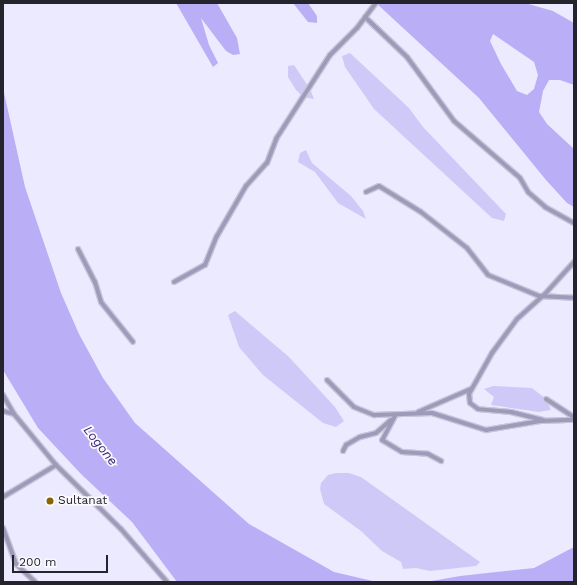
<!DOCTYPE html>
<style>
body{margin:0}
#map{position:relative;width:577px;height:585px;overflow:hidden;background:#eceafe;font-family:"Work Sans",sans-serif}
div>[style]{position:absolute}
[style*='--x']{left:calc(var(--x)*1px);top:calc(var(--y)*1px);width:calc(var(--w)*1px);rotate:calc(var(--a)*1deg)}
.green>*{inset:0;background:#cfc9f8}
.water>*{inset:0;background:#baaff6}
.roads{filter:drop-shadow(1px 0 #c8c6d8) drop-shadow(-1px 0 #c8c6d8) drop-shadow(0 1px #c8c6d8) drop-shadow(0 -1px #c8c6d8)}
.minor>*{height:4px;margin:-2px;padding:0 2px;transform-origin:2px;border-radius:2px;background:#9e9ab9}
.dots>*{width:11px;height:11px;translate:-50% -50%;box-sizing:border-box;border:2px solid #faf9fe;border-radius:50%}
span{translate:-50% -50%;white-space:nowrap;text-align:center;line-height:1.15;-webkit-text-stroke:3.5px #faf9fe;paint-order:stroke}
.poi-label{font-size:12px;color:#25242d}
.left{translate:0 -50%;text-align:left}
.water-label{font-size:13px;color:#3a2374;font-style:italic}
.frame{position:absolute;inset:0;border:4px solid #25242d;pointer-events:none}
.scale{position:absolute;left:12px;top:555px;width:96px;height:18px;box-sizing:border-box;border:2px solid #25242d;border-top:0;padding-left:5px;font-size:12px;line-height:14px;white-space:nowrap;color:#25242d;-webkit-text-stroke:3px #faf9fe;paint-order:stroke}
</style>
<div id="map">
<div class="green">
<i style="clip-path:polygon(350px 53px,409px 108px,423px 127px,506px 214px,504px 221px,492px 218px,374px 109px,345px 67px,342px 56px)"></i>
<i style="clip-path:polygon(294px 65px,310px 89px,314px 99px,303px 97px,296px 90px,288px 77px,288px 66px)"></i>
<i style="clip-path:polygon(306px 150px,312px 163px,351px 196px,363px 211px,366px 219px,338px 203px,315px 172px,298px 162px,300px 153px)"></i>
<i style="clip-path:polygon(235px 311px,289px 357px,335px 407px,344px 421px,336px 427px,323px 423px,263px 375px,239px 347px,228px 315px)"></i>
<i style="clip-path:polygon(493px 386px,532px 388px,546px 399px,551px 410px,539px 412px,491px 405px,494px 397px,484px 389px)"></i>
<i style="clip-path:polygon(336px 473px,349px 473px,361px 477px,480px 562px,476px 566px,430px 571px,416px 568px,403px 569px,401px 562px,382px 551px,361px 531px,324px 504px,320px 489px,321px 483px,328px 475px)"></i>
</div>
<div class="water">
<i style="clip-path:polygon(176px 3px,217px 3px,237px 38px,240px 54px,233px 55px,226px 51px,201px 18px,209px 45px,218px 63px,213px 67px)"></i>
<i style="clip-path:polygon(293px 3px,308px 3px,317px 16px,317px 23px,308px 22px)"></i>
<i style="clip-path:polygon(evenodd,376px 3px,525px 3px,553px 11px,574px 23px,574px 85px,560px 80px,549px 80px,543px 91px,539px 112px,547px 124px,574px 149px,574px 207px,567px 203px,546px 180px,479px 98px,376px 3px,493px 34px,534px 62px,538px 75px,534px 89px,527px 95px,517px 91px,501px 64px,490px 41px,493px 34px)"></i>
<i style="clip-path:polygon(3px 88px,25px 187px,61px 293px,79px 334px,103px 378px,135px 423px,249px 524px,334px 572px,377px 582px,177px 582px,132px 522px,81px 474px,38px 428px,3px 370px)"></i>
<i style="clip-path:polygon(574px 547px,574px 582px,426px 582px,460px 576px,534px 568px)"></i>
</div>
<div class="roads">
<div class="minor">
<i style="--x:365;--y:17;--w:58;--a:43.6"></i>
<i style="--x:407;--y:57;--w:79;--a:53.7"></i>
<i style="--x:454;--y:121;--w:87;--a:40.8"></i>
<i style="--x:520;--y:178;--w:16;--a:60"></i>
<i style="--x:528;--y:192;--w:23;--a:41"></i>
<i style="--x:545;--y:207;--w:33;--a:29"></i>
<i style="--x:366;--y:192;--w:14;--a:-25"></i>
<i style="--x:379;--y:186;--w:49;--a:31.8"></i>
<i style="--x:421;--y:212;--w:58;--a:38"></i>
<i style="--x:467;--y:248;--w:34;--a:52"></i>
<i style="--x:488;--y:275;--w:55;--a:22.4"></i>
<i style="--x:539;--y:296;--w:35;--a:3"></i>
<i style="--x:78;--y:249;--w:37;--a:63"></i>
<i style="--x:95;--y:282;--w:21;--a:73"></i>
<i style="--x:101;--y:302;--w:51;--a:51.3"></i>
<i style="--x:174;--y:282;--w:35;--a:-29"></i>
<i style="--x:205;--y:265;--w:31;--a:-68"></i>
<i style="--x:217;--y:236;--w:58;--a:-59.9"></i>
<i style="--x:246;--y:186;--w:31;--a:-48"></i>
<i style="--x:267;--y:163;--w:26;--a:-69"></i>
<i style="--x:276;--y:139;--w:100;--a:-57.3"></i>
<i style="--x:330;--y:55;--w:38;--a:-45"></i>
<i style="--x:357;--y:28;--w:31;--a:-53"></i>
<i style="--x:327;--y:380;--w:38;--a:45"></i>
<i style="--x:354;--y:407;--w:22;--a:22"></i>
<i style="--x:374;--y:415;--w:58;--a:-2"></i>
<i style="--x:432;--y:413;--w:57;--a:17.5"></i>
<i style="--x:486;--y:430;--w:55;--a:-9.5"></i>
<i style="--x:540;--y:421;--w:34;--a:-2"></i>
<i style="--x:3;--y:395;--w:22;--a:60"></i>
<i style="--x:14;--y:414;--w:66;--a:50.5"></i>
<i style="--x:56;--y:465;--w:91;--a:44.6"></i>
<i style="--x:121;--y:529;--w:70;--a:49"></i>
<i style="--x:546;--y:399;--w:33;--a:33"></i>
<i style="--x:3;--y:411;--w:11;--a:15"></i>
<i style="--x:418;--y:412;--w:58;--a:-23.5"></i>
<i style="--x:395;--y:416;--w:27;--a:118"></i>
<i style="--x:382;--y:440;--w:23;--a:31"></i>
<i style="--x:402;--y:452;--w:26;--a:4"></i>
<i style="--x:428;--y:454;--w:15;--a:28"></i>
<i style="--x:543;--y:420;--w:33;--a:-166"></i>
<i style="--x:511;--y:412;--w:33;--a:-175"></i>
<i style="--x:478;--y:409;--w:10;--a:-143"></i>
<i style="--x:470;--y:403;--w:9;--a:-96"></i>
<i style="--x:469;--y:394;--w:47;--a:-60.7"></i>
<i style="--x:492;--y:353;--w:42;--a:-53.7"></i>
<i style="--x:517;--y:319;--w:36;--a:-42"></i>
<i style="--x:544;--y:295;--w:45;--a:-47.7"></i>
<i style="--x:343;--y:451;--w:7;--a:-63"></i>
<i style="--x:346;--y:445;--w:16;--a:-30"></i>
<i style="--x:360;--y:437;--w:16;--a:-14"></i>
<i style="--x:376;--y:433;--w:20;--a:-41"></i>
<i style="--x:3;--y:497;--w:62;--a:-31.1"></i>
<i style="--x:3;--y:528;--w:38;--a:70"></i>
<i style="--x:16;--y:564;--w:26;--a:43"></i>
</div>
</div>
<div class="dots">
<i style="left:50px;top:501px;background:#8b6303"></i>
</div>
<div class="poi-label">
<span class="left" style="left:58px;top:501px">Sultanat</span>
</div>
<div class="water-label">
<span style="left:100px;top:446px;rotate:52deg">Logone</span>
</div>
<div class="frame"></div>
<div class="scale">200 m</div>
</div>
